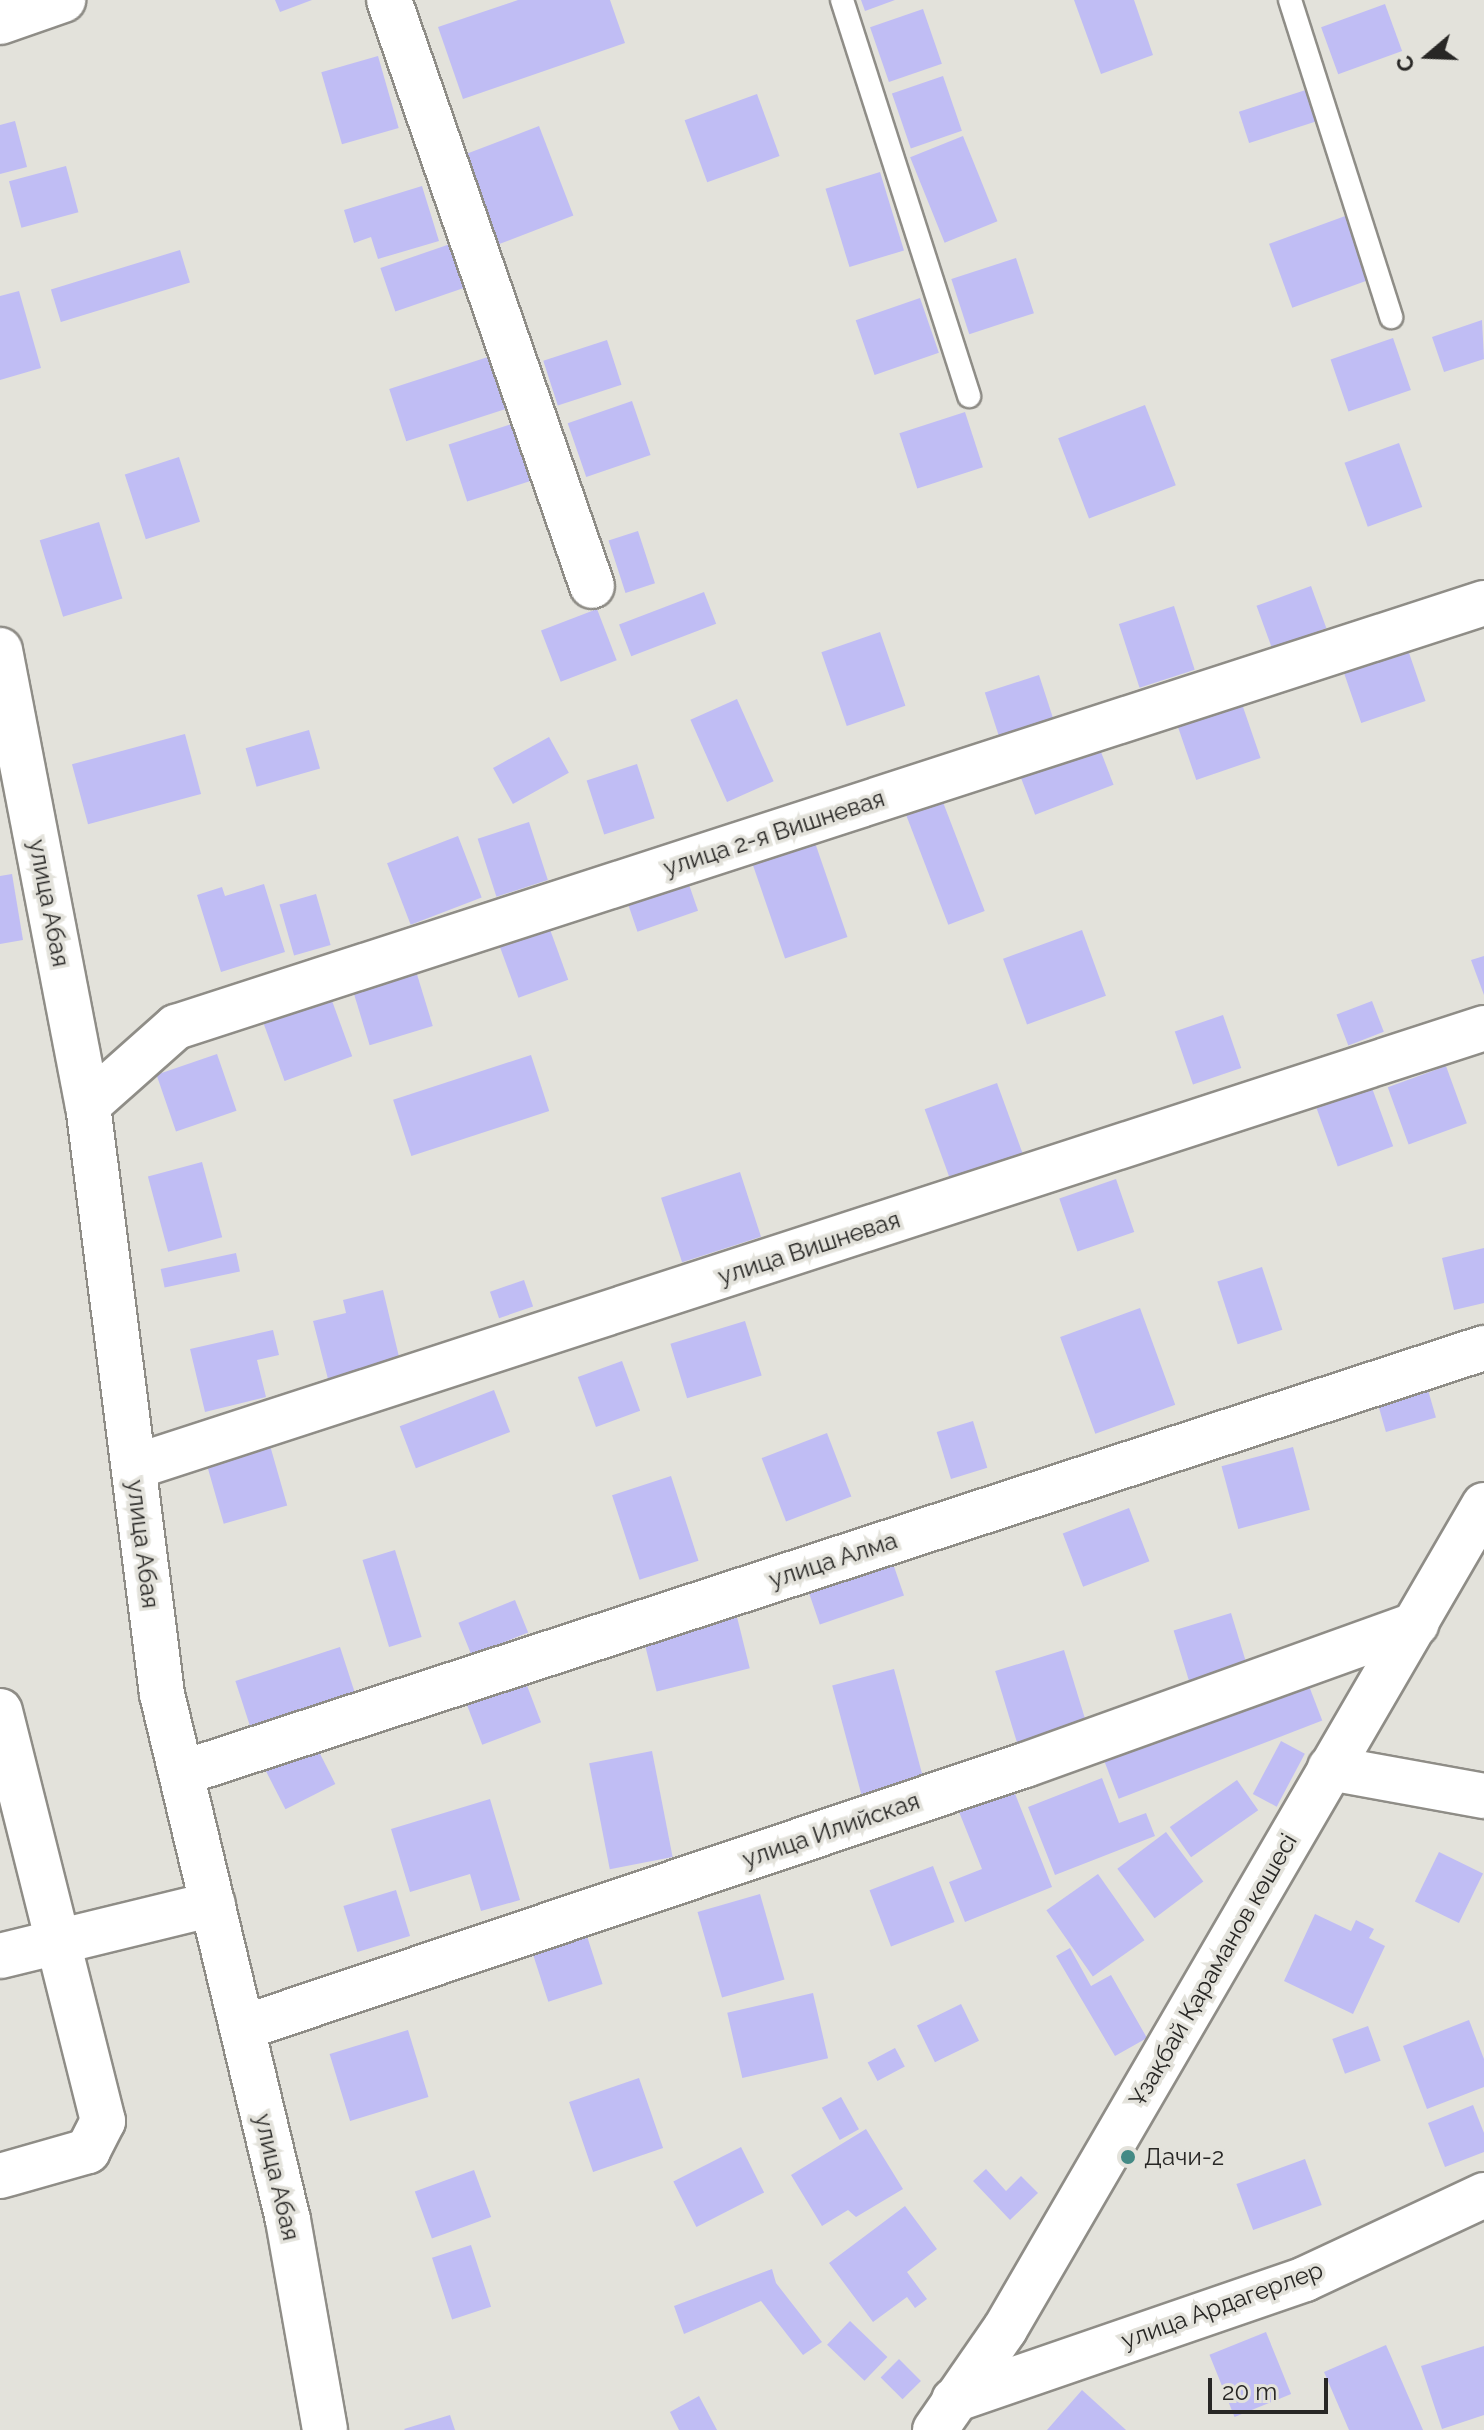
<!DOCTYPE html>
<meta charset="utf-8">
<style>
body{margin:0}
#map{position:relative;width:1484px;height:2430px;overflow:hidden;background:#e3e2db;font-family:Raleway,sans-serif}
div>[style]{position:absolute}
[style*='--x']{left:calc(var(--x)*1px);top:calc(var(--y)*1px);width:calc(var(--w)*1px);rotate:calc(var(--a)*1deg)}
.building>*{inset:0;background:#c0bdf4;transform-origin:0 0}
.roads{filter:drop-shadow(2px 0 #8f8d87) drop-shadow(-2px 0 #8f8d87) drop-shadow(0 2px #8f8d87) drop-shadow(0 -2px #8f8d87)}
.lane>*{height:22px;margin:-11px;padding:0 11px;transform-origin:11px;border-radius:11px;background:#fff}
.street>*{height:44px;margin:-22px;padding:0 22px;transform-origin:22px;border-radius:22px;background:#fff}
.secondary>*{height:44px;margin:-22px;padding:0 22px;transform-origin:22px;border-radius:22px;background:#fff}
.dots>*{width:22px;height:22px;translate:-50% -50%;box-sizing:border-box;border:4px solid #e3e2db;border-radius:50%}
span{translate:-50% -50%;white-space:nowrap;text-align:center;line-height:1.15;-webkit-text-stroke:7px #e3e2db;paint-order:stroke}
.street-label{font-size:24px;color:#282725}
.poi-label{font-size:24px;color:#282725}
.left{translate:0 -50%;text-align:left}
.north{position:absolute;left:1388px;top:16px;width:80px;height:80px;-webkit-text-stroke:6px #e3e2db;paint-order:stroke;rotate:251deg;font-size:22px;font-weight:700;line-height:32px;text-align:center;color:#282725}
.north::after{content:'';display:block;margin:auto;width:28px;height:36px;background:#282725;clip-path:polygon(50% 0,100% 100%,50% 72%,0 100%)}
.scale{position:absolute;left:1208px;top:2378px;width:120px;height:36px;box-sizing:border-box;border:4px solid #282725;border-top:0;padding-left:10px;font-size:24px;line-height:28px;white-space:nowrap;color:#282725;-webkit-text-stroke:6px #e3e2db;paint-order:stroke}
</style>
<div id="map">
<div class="building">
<i style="clip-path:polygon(275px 0,312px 0,280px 12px)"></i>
<i style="clip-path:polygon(518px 0,610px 0,625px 43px,463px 99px,438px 27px)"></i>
<i style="clip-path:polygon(861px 0,895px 0,865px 11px)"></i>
<i style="clip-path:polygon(1074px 0,1134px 0,1153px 55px,1101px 74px)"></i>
<i style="left:1385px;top:4px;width:50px;height:68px;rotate:70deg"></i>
<i style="left:923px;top:9px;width:58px;height:56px;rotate:71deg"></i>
<i style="left:378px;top:56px;width:75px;height:59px;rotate:74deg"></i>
<i style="left:943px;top:76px;width:58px;height:54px;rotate:71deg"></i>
<i style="left:1315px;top:87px;width:33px;height:80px;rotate:72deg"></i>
<i style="left:757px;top:94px;width:66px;height:77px;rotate:70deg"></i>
<i style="clip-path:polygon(15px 121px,27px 167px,0 174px,0 125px)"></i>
<i style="left:539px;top:126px;width:96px;height:83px;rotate:69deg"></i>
<i style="left:963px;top:136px;width:92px;height:57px;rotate:68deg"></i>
<i style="left:66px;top:166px;width:48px;height:59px;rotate:75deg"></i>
<i style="left:880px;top:172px;width:82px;height:57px;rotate:73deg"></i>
<i style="clip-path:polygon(422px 186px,439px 241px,378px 259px,371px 237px,354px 243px,344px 210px)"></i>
<i style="left:1348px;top:215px;width:68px;height:84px;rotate:70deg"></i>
<i style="left:456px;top:242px;width:46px;height:80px;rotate:71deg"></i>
<i style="left:180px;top:250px;width:34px;height:135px;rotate:73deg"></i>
<i style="left:1016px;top:258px;width:58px;height:68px;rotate:72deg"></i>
<i style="clip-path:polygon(19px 291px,41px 368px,0 380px,0 296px)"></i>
<i style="left:920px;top:298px;width:58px;height:68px;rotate:71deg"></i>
<i style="clip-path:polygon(1482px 320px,1484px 359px,1444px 372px,1432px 337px)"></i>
<i style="left:1393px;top:338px;width:55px;height:66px;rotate:71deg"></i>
<i style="left:607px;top:340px;width:47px;height:67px;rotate:72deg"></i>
<i style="left:491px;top:356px;width:55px;height:107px;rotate:72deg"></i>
<i style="left:632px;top:401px;width:57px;height:68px;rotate:71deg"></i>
<i style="left:1145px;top:405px;width:86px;height:93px;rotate:69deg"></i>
<i style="left:965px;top:412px;width:58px;height:69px;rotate:72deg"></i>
<i style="left:518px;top:422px;width:60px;height:73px;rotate:72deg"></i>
<i style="left:1399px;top:443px;width:68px;height:58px;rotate:70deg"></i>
<i style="left:179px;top:457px;width:68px;height:57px;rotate:72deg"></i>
<i style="left:99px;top:522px;width:80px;height:62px;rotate:73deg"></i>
<i style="left:638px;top:531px;width:55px;height:31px;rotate:72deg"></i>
<i style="left:1311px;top:586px;width:45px;height:58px;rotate:70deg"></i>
<i style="left:704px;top:592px;width:34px;height:91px;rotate:69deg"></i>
<i style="left:1174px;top:606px;width:67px;height:58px;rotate:72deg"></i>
<i style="left:597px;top:609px;width:55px;height:60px;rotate:69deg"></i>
<i style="left:880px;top:632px;width:78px;height:62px;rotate:71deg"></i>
<i style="left:1407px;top:647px;width:57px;height:68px;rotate:71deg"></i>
<i style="left:1039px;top:675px;width:45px;height:57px;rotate:72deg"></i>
<i style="left:737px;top:699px;width:90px;height:51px;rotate:66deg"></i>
<i style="left:1242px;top:704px;width:57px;height:68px;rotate:71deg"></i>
<i style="left:309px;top:730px;width:40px;height:66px;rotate:74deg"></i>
<i style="left:185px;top:734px;width:62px;height:117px;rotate:75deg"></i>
<i style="left:549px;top:737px;width:41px;height:64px;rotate:61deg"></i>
<i style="left:1096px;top:739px;width:49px;height:84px;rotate:69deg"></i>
<i style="left:637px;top:764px;width:57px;height:53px;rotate:72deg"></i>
<i style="left:941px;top:797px;width:122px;height:39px;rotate:69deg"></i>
<i style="left:529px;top:822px;width:61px;height:54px;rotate:72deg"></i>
<i style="left:811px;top:831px;width:112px;height:66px;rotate:71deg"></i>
<i style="left:458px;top:836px;width:66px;height:76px;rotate:69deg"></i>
<i style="left:685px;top:873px;width:40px;height:64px;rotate:71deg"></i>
<i style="clip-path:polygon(12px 874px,23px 940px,0 944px,0 876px)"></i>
<i style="clip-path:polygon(264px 884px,285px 952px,221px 972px,197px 895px,222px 887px,225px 896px)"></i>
<i style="left:316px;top:894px;width:53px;height:38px;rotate:74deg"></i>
<i style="left:544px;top:913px;width:71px;height:53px;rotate:70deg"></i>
<i style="left:1082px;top:930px;width:70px;height:84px;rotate:70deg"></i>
<i style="clip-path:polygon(1484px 956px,1484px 995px,1471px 960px)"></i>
<i style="left:412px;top:958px;width:71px;height:66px;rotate:73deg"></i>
<i style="left:331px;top:998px;width:62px;height:72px;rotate:70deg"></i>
<i style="left:1372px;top:1001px;width:33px;height:38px;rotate:69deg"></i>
<i style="left:1223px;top:1015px;width:56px;height:51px;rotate:71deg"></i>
<i style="left:217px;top:1054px;width:60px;height:64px;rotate:71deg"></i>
<i style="left:531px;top:1055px;width:59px;height:145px;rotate:72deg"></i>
<i style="left:1446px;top:1066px;width:61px;height:62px;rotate:70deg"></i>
<i style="left:997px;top:1083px;width:83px;height:77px;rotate:70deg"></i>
<i style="left:1372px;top:1088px;width:62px;height:59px;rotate:70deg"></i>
<i style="left:202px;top:1162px;width:78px;height:56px;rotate:75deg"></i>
<i style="left:740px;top:1172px;width:68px;height:83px;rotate:72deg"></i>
<i style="left:1116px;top:1179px;width:56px;height:60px;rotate:71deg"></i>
<i style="clip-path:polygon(1484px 1248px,1484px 1303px,1454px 1310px,1442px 1258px)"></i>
<i style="left:236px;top:1253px;width:19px;height:77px;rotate:78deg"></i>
<i style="left:1262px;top:1267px;width:66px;height:47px;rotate:72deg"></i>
<i style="left:524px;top:1280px;width:28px;height:36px;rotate:71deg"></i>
<i style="clip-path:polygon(383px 1290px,400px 1361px,328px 1379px,313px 1321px,346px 1313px,343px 1300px)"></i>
<i style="left:1140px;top:1308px;width:103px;height:85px;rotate:70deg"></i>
<i style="left:745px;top:1321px;width:57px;height:78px;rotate:73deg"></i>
<i style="clip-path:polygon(273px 1330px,279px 1355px,257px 1360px,266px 1397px,205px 1412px,190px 1349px)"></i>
<i style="left:622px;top:1361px;width:53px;height:47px;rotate:70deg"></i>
<i style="left:1426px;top:1383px;width:36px;height:52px;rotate:74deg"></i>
<i style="left:494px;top:1390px;width:45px;height:101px;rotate:69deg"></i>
<i style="left:973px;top:1421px;width:49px;height:38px;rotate:73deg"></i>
<i style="left:827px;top:1433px;width:68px;height:70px;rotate:69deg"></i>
<i style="left:269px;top:1442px;width:66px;height:66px;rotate:74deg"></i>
<i style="left:1293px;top:1447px;width:65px;height:74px;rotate:75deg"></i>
<i style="left:671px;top:1476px;width:89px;height:62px;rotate:72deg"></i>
<i style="left:1129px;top:1508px;width:57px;height:71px;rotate:69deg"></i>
<i style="left:395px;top:1550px;width:91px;height:34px;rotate:73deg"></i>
<i style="left:889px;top:1552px;width:46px;height:89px;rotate:71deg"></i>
<i style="left:515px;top:1600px;width:35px;height:61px;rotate:68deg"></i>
<i style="left:735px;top:1609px;width:61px;height:96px;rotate:76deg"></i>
<i style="left:1231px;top:1613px;width:57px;height:60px;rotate:73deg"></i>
<i style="left:340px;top:1647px;width:52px;height:110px;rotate:72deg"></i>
<i style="left:1064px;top:1650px;width:84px;height:72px;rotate:73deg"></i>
<i style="left:894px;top:1669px;width:120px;height:64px;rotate:75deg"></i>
<i style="left:1304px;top:1673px;width:51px;height:218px;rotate:69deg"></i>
<i style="left:526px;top:1683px;width:42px;height:63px;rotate:69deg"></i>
<i style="left:1281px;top:1741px;width:27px;height:60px;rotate:28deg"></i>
<i style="left:314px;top:1742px;width:47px;height:56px;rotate:63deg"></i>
<i style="left:652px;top:1751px;width:108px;height:64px;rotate:79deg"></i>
<i style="clip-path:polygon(1102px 1778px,1119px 1823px,1146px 1813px,1155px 1836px,1055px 1875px,1028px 1807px)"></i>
<i style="left:1237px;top:1780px;width:37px;height:82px;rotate:55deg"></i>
<i style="clip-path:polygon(1010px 1781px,1052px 1887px,965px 1922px,949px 1882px,982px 1869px,955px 1802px)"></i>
<i style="clip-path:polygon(490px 1799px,520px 1900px,481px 1911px,470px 1874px,410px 1892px,391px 1829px)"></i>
<i style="left:1166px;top:1832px;width:62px;height:61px;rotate:53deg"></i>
<i style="left:1439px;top:1852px;width:49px;height:55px;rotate:26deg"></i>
<i style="left:933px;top:1866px;width:60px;height:68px;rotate:69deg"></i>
<i style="left:1098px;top:1874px;width:81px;height:63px;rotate:55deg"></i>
<i style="left:396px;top:1890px;width:48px;height:55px;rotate:73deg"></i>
<i style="left:760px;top:1894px;width:89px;height:65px;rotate:74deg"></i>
<i style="clip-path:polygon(1315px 1914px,1351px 1931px,1356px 1920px,1374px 1929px,1369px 1938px,1385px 1946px,1353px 2014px,1284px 1981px)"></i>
<i style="left:584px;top:1927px;width:60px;height:57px;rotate:72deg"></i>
<i style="clip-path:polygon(1070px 1948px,1091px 1986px,1111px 1975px,1147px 2038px,1115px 2056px,1056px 1956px)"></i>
<i style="left:813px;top:1993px;width:67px;height:88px;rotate:77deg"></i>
<i style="left:961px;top:2004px;width:41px;height:49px;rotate:64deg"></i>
<i style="clip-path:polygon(1469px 2020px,1484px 2059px,1484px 2087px,1427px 2109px,1403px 2046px)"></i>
<i style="left:1368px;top:2026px;width:37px;height:38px;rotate:70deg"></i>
<i style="left:408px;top:2030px;width:70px;height:82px;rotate:73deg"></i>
<i style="left:895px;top:2048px;width:21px;height:31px;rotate:62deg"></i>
<i style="left:639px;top:2078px;width:74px;height:74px;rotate:71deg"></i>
<i style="left:841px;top:2097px;width:37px;height:22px;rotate:61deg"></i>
<i style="clip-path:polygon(1473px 2105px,1484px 2133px,1484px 2152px,1445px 2167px,1428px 2123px)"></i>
<i style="clip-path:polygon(866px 2129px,903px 2189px,856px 2217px,848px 2210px,822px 2226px,791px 2175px)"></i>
<i style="left:741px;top:2147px;width:51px;height:76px;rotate:63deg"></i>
<i style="left:1305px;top:2159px;width:49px;height:73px;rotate:70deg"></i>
<i style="clip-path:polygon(986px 2169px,1006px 2191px,1021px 2176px,1038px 2193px,1010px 2220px,973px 2181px)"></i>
<i style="left:474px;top:2170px;width:50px;height:63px;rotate:70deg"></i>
<i style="clip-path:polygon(905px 2206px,937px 2249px,907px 2272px,927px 2299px,915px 2308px,907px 2297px,873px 2322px,829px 2263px)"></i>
<i style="left:471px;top:2245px;width:65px;height:41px;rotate:72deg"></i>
<i style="clip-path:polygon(772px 2269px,776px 2283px,822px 2342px,803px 2355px,761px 2301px,684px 2334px,674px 2306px)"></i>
<i style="left:850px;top:2321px;width:52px;height:33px;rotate:44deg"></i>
<i style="left:1266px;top:2332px;width:67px;height:61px;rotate:68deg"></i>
<i style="clip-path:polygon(1386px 2345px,1423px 2430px,1349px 2430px,1324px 2372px)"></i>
<i style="clip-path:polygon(1484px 2346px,1484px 2415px,1442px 2429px,1421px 2366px)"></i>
<i style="left:899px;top:2359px;width:31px;height:26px;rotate:45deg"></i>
<i style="clip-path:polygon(1082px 2390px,1126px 2430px,1047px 2430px)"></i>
<i style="clip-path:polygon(699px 2396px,717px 2430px,679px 2430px,670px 2412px)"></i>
<i style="clip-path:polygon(450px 2415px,455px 2430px,405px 2430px,404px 2429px)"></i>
</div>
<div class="roads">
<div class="lane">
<i style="--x:842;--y:0;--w:416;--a:72.2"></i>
<i style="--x:1290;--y:0;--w:333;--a:72.3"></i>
</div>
<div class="street">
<i style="--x:389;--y:0;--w:620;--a:70.89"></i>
<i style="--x:0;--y:22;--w:67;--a:-19.2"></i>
<i style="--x:88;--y:1105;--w:118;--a:-41.6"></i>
<i style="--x:176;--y:1027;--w:1375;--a:-17.96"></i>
<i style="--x:134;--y:1467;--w:1420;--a:-18.01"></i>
<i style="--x:0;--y:1711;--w:423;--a:75.9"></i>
<i style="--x:103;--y:2121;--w:34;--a:117"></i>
<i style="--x:88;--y:2151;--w:91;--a:164.1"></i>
<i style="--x:1330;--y:1768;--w:157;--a:10.3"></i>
<i style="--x:182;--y:1773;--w:1370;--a:-18.08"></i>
<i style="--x:0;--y:1956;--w:219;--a:-13.7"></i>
<i style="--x:242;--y:2028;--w:826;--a:-18.57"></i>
<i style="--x:1025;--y:1765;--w:416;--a:-19.8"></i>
<i style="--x:954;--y:2400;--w:371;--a:-19"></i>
<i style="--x:1305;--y:2279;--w:198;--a:-25.1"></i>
</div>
<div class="secondary">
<i style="--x:0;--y:650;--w:463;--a:79.1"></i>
<i style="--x:88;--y:1105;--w:594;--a:82.84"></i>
<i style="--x:162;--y:1694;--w:541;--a:76.53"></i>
<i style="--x:288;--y:2220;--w:213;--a:80"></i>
<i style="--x:935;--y:2430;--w:123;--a:-55.3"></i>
<i style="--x:1005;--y:2329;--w:953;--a:-59.83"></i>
</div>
</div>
<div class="dots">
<i style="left:1128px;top:2157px;background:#438a85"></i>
</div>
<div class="street-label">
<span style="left:774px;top:833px;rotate:-18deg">улица 2-я Вишневая</span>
<span style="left:49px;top:903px;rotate:79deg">улица Абая</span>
<span style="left:809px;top:1248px;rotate:-18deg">улица Вишневая</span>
<span style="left:143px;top:1544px;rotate:83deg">улица Абая</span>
<span style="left:833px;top:1560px;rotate:-18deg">улица Алма</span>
<span style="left:831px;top:1830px;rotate:-19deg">улица Илийская</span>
<span style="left:1213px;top:1970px;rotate:-60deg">Ұзақбай Қараманов көшесі</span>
<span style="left:277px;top:2177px;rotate:77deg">улица Абая</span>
<span style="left:1222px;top:2305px;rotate:-20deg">улица Ардагерлер</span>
</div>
<div class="poi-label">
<span class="left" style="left:1144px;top:2157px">Дачи-2</span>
</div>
<div class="north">С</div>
<div class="scale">20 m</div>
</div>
